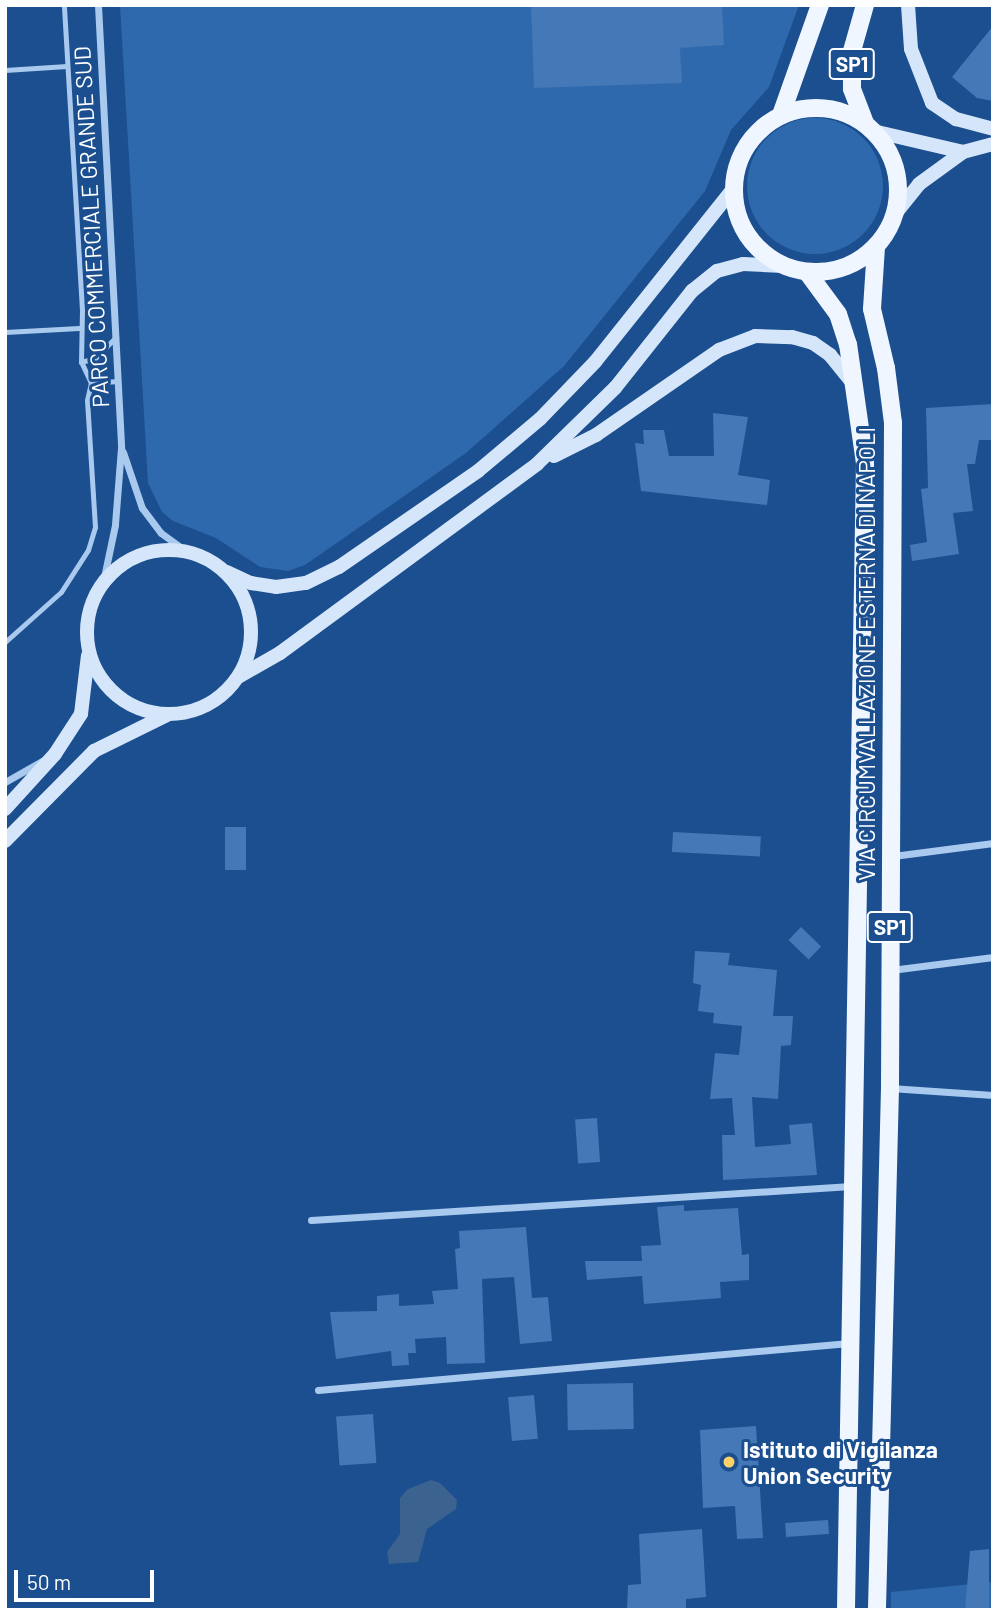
<!DOCTYPE html>
<style>
body{margin:0}
#map{position:relative;width:998px;height:1615px;overflow:hidden;background:#1b4f8f;font-family:Barlow,sans-serif}
div>[style]{position:absolute}
[style*='--x']{left:calc(var(--x)*1px);top:calc(var(--y)*1px);width:calc(var(--w)*1px);rotate:calc(var(--a)*1deg)}
.green>*{inset:0;background:#2e69ad}
.round{border-radius:50%}
.water>*{inset:0;background:#3c6290}
.building>*{inset:0;background:#4478b7;transform-origin:0 0}
.lane>*{height:5px;margin:-2.5px;padding:0 2.5px;transform-origin:2.5px;border-radius:2.5px;background:#a9c9ee}
.street>*{height:7px;margin:-3.5px;padding:0 3.5px;transform-origin:3.5px;border-radius:3.5px;background:#a9c9ee}
.secondary>*{height:14px;margin:-7px;padding:0 7px;transform-origin:7px;border-radius:7px;background:#d6e6fa}
.secondary>.ring{margin:-7px;padding:0;box-sizing:content-box;background:none;border:14px solid #d6e6fa;border-radius:50%}
.primary>*{height:18px;margin:-9px;padding:0 9px;transform-origin:9px;border-radius:9px;background:#f0f6ff}
.primary>.ring{margin:-9px;padding:0;box-sizing:content-box;background:none;border:18px solid #f0f6ff;border-radius:50%}
.dots>*{width:19px;height:19px;translate:-50% -50%;box-sizing:border-box;border:4px solid #1b4f8f;border-radius:50%}
span{translate:-50% -50%;white-space:nowrap;text-align:center;line-height:1.15;-webkit-text-stroke:6px #1b4f8f;paint-order:stroke}
.shield-label span{padding:2px 5px;background:#1b4f8f;border:2px solid;border-radius:5px;-webkit-text-stroke-width:0}
.shield-label{font-size:21px;color:#fff;font-weight:700}
.street-label{font-size:23px;color:#fff}
.poi-label{font-size:23px;color:#fff;font-weight:700}
.left{translate:0 -50%;text-align:left}
.frame{position:absolute;inset:0;border:7px solid #fff;pointer-events:none}
.scale{position:absolute;left:14px;top:1570px;width:140px;height:32px;box-sizing:border-box;border:4px solid #fff;border-top:0;padding-left:9px;font-size:21px;line-height:24px;white-space:nowrap;color:#fff;-webkit-text-stroke:5px #1b4f8f;paint-order:stroke}
</style>
<div id="map">
<div class="green">
<i style="clip-path:polygon(120px 5px,799px 5px,769px 87px,731px 130px,705px 191px,564px 366px,466px 453px,305px 565px,288px 571px,260px 567px,216px 538px,173px 521px,162px 512px,148px 483px)"></i>
<i class="round" style="left:747px;top:118px;width:136px;height:136px"></i>
<i style="clip-path:polygon(993px 1582px,993px 1610px,891px 1610px,891px 1592px)"></i>
</div>
<div class="water">
<i style="clip-path:polygon(431px 1480px,440px 1483px,457px 1500px,456px 1509px,427px 1529px,418px 1562px,389px 1564px,387px 1552px,400px 1534px,400px 1498px,408px 1489px)"></i>
</div>
<div class="building">
<i style="clip-path:polygon(531px 5px,722px 5px,724px 45px,680px 48px,682px 83px,534px 88px)"></i>
<i style="clip-path:polygon(993px 26px,993px 101px,977px 98px,952px 77px)"></i>
<i style="clip-path:polygon(993px 404px,993px 440px,979px 440px,975px 464px,967px 464px,973px 511px,953px 513px,959px 554px,912px 561px,910px 545px,927px 542px,921px 489px,928px 488px,926px 408px)"></i>
<i style="clip-path:polygon(713px 413px,748px 417px,738px 475px,770px 480px,767px 505px,641px 491px,635px 443px,644px 444px,643px 430px,664px 430px,669px 456px,714px 456px)"></i>
<i style="left:225px;top:827px;width:21px;height:43px"></i>
<i style="left:673px;top:832px;width:88px;height:20px;rotate:3deg"></i>
<i style="left:801px;top:927px;width:28px;height:18px;rotate:44deg"></i>
<i style="clip-path:polygon(695px 951px,730px 953px,728px 965px,777px 970px,773px 1016px,793px 1016px,791px 1045px,781px 1046px,778px 1099px,752px 1097px,755px 1147px,791px 1144px,789px 1125px,812px 1123px,817px 1175px,723px 1180px,722px 1135px,735px 1135px,732px 1098px,710px 1099px,715px 1053px,739px 1055px,742px 1026px,713px 1023px,714px 1013px,698px 1011px,701px 985px,693px 983px)"></i>
<i style="left:597px;top:1118px;width:44px;height:22px;rotate:86deg"></i>
<i style="clip-path:polygon(684px 1205px,684px 1211px,738px 1208px,742px 1255px,749px 1254px,749px 1280px,720px 1282px,721px 1298px,644px 1304px,642px 1276px,587px 1280px,585px 1261px,642px 1261px,641px 1246px,661px 1245px,657px 1207px)"></i>
<i style="clip-path:polygon(526px 1227px,532px 1298px,548px 1297px,552px 1341px,520px 1344px,514px 1277px,482px 1279px,485px 1363px,447px 1364px,446px 1337px,415px 1339px,416px 1353px,408px 1353px,409px 1365px,392px 1366px,391px 1351px,336px 1359px,330px 1312px,377px 1311px,377px 1296px,399px 1294px,399px 1306px,434px 1304px,432px 1291px,458px 1289px,455px 1249px,460px 1248px,459px 1231px)"></i>
<i style="left:633px;top:1383px;width:46px;height:66px;rotate:89deg"></i>
<i style="left:534px;top:1395px;width:44px;height:26px;rotate:85deg"></i>
<i style="left:373px;top:1414px;width:49px;height:37px;rotate:86deg"></i>
<i style="clip-path:polygon(756px 1426px,763px 1538px,737px 1539px,735px 1506px,703px 1508px,700px 1430px)"></i>
<i style="left:828px;top:1520px;width:14px;height:43px;rotate:86deg"></i>
<i style="clip-path:polygon(702px 1529px,706px 1597px,686px 1599px,686px 1610px,627px 1610px,628px 1585px,641px 1584px,639px 1534px)"></i>
<i style="clip-path:polygon(989px 1549px,989px 1610px,965px 1610px,970px 1551px)"></i>
</div>
<div class="lane">
<i style="--x:5;--y:70;--w:62;--a:-3.7"></i>
<i style="--x:5;--y:332;--w:74;--a:-3.1"></i>
<i style="--x:81;--y:362;--w:15;--a:-16"></i>
<i style="--x:95;--y:358;--w:30;--a:-45"></i>
<i style="--x:91;--y:383;--w:27;--a:-4"></i>
<i style="--x:5;--y:642;--w:75;--a:-41.8"></i>
<i style="--x:61;--y:592;--w:50;--a:-57.3"></i>
<i style="--x:88;--y:550;--w:24;--a:-73"></i>
<i style="--x:95;--y:527;--w:127;--a:-93.6"></i>
<i style="--x:87;--y:400;--w:17;--a:-77"></i>
<i style="--x:91;--y:383;--w:23;--a:-115"></i>
<i style="--x:81;--y:362;--w:52;--a:-88.9"></i>
<i style="--x:82;--y:310;--w:306;--a:-93.4"></i>
</div>
<div class="street">
<i style="--x:98;--y:5;--w:444;--a:87"></i>
<i style="--x:121;--y:448;--w:77;--a:94.5"></i>
<i style="--x:115;--y:525;--w:58;--a:101.9"></i>
<i style="--x:123;--y:452;--w:59;--a:71.3"></i>
<i style="--x:142;--y:508;--w:31;--a:53"></i>
<i style="--x:161;--y:533;--w:29;--a:36"></i>
<i style="--x:5;--y:782;--w:43;--a:-29.6"></i>
<i style="--x:893;--y:856;--w:101;--a:-7.4"></i>
<i style="--x:891;--y:970;--w:103;--a:-7.3"></i>
<i style="--x:890;--y:1088;--w:103;--a:3.9"></i>
<i style="--x:311;--y:1220;--w:541;--a:-3.6"></i>
<i style="--x:318;--y:1390;--w:533;--a:-5.06"></i>
</div>
<div class="secondary">
<i style="--x:908;--y:5;--w:44;--a:86.1"></i>
<i style="--x:911;--y:49;--w:58;--a:68.7"></i>
<i style="--x:932;--y:103;--w:29;--a:34"></i>
<i style="--x:956;--y:119;--w:38;--a:15"></i>
<i style="--x:873;--y:131;--w:92;--a:13.1"></i>
<i style="--x:963;--y:152;--w:31;--a:-15"></i>
<i style="--x:895;--y:214;--w:38;--a:-51"></i>
<i style="--x:919;--y:184;--w:54;--a:-36"></i>
<i style="--x:554;--y:456;--w:47;--a:-26.6"></i>
<i style="--x:596;--y:435;--w:150;--a:-34.6"></i>
<i style="--x:719;--y:350;--w:39;--a:-21"></i>
<i style="--x:755;--y:336;--w:37;--a:2"></i>
<i style="--x:792;--y:337;--w:22;--a:16"></i>
<i style="--x:813;--y:343;--w:21;--a:35"></i>
<i style="--x:830;--y:355;--w:36;--a:51"></i>
<i class="ring" style="left:87px;top:550px;width:150px;height:150px"></i>
<i style="--x:227;--y:572;--w:26;--a:25"></i>
<i style="--x:251;--y:583;--w:25;--a:9"></i>
<i style="--x:276;--y:587;--w:30;--a:-8"></i>
<i style="--x:306;--y:583;--w:37;--a:-26"></i>
<i style="--x:339;--y:567;--w:169;--a:-34.6"></i>
<i style="--x:478;--y:471;--w:81;--a:-40"></i>
<i style="--x:540;--y:419;--w:79;--a:-46"></i>
<i style="--x:595;--y:362;--w:223;--a:-51.4"></i>
<i style="--x:240;--y:676;--w:46;--a:-29.9"></i>
<i style="--x:280;--y:653;--w:319;--a:-36.3"></i>
<i style="--x:537;--y:464;--w:109;--a:-44.3"></i>
<i style="--x:615;--y:388;--w:124;--a:-51.6"></i>
<i style="--x:692;--y:291;--w:32;--a:-39"></i>
<i style="--x:717;--y:271;--w:27;--a:-15"></i>
<i style="--x:743;--y:264;--w:40;--a:2.9"></i>
<i style="--x:5;--y:809;--w:74;--a:-47.7"></i>
<i style="--x:55;--y:754;--w:48;--a:-57"></i>
<i style="--x:81;--y:714;--w:59;--a:-83.2"></i>
<i style="--x:5;--y:841;--w:127;--a:-45.3"></i>
<i style="--x:94;--y:751;--w:81;--a:-26.3"></i>
</div>
<div class="primary">
<i style="--x:865;--y:5;--w:48;--a:105.8"></i>
<i style="--x:852;--y:51;--w:38;--a:90"></i>
<i style="--x:852;--y:89;--w:36;--a:69"></i>
<i class="ring" style="left:734px;top:108px;width:146px;height:146px"></i>
<i style="--x:781;--y:115;--w:117;--a:-70.5"></i>
<i style="--x:876;--y:247;--w:62;--a:93.7"></i>
<i style="--x:872;--y:309;--w:61;--a:76.7"></i>
<i style="--x:886;--y:368;--w:55;--a:82.7"></i>
<i style="--x:893;--y:423;--w:665;--a:90.26"></i>
<i style="--x:890;--y:1088;--w:522;--a:91.43"></i>
<i style="--x:807;--y:272;--w:52;--a:53.6"></i>
<i style="--x:838;--y:314;--w:32;--a:72"></i>
<i style="--x:848;--y:344;--w:120;--a:81.9"></i>
<i style="--x:865;--y:463;--w:1147;--a:90.95"></i>
</div>
<div class="dots">
<i style="left:729px;top:1462px;background:#ffd166"></i>
</div>
<div class="shield-label">
<span style="left:852px;top:64px">SP1</span>
<span style="left:890px;top:927px">SP1</span>
</div>
<div class="street-label">
<span style="left:91px;top:227px;rotate:-93deg">PARCO COMMERCIALE GRANDE SUD</span>
<span style="left:866px;top:654px;rotate:-90deg">VIA CIRCUMVALLAZIONE ESTERNA DI NAPOLI</span>
</div>
<div class="poi-label">
<span class="left" style="left:743px;top:1462px">Istituto di Vigilanza<br>Union Security</span>
</div>
<div class="frame"></div>
<div class="scale">50 m</div>
</div>
